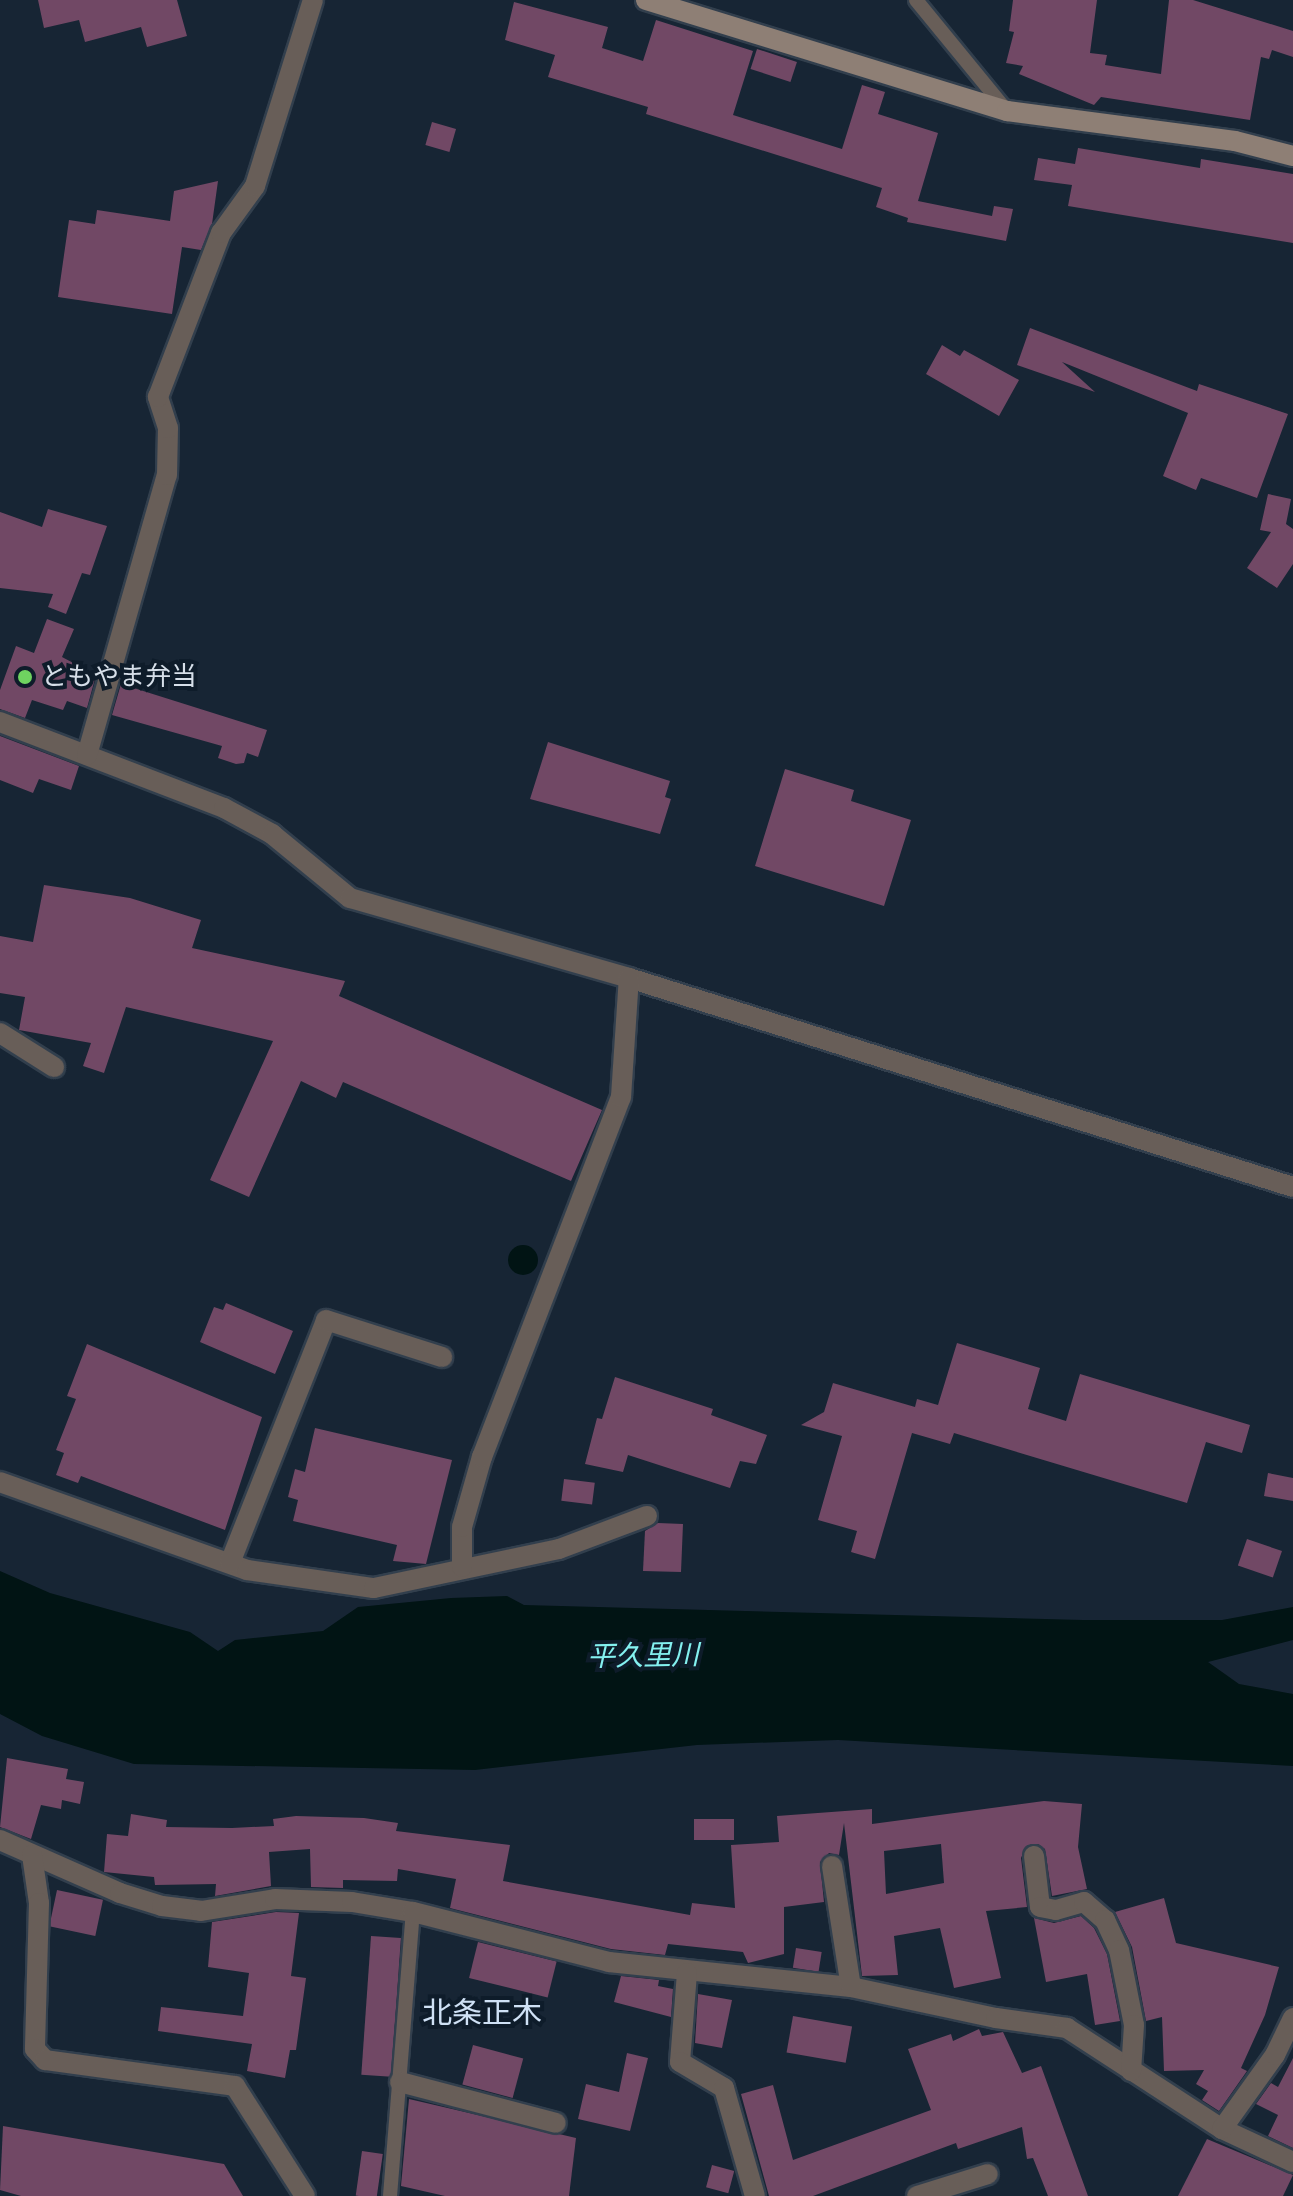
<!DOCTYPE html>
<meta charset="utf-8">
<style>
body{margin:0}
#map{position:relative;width:1293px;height:2196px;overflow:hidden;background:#172534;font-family:"Roboto Condensed","Noto Sans JP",sans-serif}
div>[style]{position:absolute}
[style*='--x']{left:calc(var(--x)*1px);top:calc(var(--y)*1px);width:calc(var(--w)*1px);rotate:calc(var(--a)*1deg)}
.water>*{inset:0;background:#011414}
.round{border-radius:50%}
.building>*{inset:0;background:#714865;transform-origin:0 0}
.roads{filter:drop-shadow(2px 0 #323f4d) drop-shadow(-2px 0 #323f4d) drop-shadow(0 2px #323f4d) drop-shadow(0 -2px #323f4d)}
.lane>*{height:14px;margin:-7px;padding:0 7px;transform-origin:7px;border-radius:7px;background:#685e58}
.street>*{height:20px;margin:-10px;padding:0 10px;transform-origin:10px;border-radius:10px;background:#685e58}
.secondary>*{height:20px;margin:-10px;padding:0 10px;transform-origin:10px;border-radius:10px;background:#8e7f75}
.dots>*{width:22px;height:22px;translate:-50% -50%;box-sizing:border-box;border:4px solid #0e1c2a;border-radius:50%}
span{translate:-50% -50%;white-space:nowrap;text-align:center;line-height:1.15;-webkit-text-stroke:8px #0e1c2a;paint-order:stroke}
.poi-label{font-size:26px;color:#d6dfe9}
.left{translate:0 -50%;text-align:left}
.water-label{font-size:28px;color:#84f1f0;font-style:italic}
.quarter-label{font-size:30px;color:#cfe1f5}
</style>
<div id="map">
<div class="water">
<i class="round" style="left:508px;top:1245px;width:30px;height:30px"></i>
<i style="clip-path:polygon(0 1571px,50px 1593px,190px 1632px,218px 1651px,235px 1640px,323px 1631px,358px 1607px,451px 1598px,507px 1596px,524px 1605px,1083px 1620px,1222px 1620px,1293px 1607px,1293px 1640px,1208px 1662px,1239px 1684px,1293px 1694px,1293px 1766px,838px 1740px,697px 1745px,475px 1770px,134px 1764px,42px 1736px,0 1714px)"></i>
</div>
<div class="building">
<i style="clip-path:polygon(38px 0,177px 0,187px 36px,147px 47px,141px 27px,85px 42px,79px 20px,44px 28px)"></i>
<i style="clip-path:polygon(1013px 0,1097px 0,1090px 53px,1107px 55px,1105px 65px,1161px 74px,1169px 0,1193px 0,1293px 31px,1293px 57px,1272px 50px,1269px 59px,1261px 57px,1250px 120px,1101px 97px,1094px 105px,1019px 74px,1023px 66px,1006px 63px,1014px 32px,1009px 31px)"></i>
<i style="clip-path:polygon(514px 2px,608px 27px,602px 48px,643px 61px,656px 20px,753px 51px,733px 115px,842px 149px,862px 85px,885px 92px,878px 114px,938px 133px,918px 201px,992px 216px,994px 206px,1013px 209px,1006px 241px,907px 222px,908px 218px,876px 207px,882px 188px,646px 114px,648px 107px,548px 77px,555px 55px,505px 40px)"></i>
<i style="left:757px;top:49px;width:42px;height:21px;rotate:18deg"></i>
<i style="left:432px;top:122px;width:25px;height:24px;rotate:16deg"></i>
<i style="clip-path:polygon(1078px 148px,1200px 168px,1201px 159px,1293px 174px,1293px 243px,1068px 206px,1072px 185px,1034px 180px,1038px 158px,1075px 164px)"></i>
<i style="clip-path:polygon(218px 181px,212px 224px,201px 250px,182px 247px,172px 314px,58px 297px,69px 220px,95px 224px,97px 210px,170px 221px,174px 191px)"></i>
<i style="clip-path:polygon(1030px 328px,1197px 391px,1199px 384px,1288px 414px,1257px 498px,1201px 478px,1196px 490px,1163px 476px,1188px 413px,1062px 362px,1095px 392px,1017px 365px)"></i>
<i style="clip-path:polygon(942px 345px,960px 356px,964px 350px,1019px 380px,999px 416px,926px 374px)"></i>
<i style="clip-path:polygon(1268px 494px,1291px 499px,1286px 524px,1293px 529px,1293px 564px,1277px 588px,1247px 568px,1271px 532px,1260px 530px)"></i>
<i style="clip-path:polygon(48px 509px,107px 526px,90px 575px,82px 573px,66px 614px,48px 607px,53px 594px,0 588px,0 512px,42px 527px)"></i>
<i style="clip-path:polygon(47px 619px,74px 629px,62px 657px,96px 675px,87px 708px,67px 701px,63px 710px,32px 700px,25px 718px,0 709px,0 690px,16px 646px,34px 653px)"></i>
<i style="clip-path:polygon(121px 684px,267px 730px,258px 757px,247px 753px,244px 763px,236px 764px,218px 758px,222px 746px,112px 715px)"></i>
<i style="clip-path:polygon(0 736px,79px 766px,71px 790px,39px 779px,33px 793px,0 780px)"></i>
<i style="clip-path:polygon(548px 742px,670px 781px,665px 797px,671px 799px,660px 834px,530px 799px)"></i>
<i style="clip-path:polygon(785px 769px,854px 790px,851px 801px,911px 820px,884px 906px,755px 866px)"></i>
<i style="clip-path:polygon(44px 885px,130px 898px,201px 920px,192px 948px,345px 981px,339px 996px,602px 1110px,571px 1181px,343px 1082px,336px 1098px,301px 1081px,249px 1197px,210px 1180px,273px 1041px,126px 1007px,104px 1073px,83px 1066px,91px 1043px,19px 1030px,25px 997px,0 993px,0 936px,33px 942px)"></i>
<i style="clip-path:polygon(226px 1303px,293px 1331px,275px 1374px,200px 1342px,214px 1307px,223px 1310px)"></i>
<i style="clip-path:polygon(957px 1343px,1040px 1368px,1028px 1409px,1066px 1421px,1080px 1374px,1250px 1425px,1242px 1453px,1206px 1442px,1187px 1503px,954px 1433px,950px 1444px,912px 1433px,875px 1559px,851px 1552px,857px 1531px,818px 1520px,842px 1436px,801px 1425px,824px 1412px,833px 1383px,915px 1407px,917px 1399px,938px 1405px)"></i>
<i style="clip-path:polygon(87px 1344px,262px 1417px,225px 1530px,81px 1476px,78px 1483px,56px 1475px,64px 1453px,56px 1450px,76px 1399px,67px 1396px)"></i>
<i style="clip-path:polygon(615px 1377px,713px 1409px,711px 1415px,767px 1435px,756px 1464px,740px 1461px,730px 1488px,628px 1455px,623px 1472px,585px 1464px,597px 1418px,602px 1419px)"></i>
<i style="clip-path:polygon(315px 1428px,452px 1460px,426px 1564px,393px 1561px,397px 1545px,293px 1521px,298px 1500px,288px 1497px,295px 1469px,305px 1472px)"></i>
<i style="clip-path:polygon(1268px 1473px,1293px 1478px,1293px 1501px,1264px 1496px)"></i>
<i style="left:564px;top:1479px;width:31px;height:22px;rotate:7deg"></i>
<i style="clip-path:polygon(658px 1523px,683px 1524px,681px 1572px,643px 1571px,645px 1531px)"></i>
<i style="left:1247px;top:1539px;width:37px;height:28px;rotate:19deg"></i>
<i style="clip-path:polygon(7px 1758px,68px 1769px,66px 1779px,84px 1782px,80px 1804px,62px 1800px,61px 1809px,41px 1805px,31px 1839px,0 1827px)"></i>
<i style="clip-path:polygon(evenodd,1044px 1801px,1082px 1804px,1078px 1847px,1087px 1889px,1052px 1896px,1045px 1849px,1038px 1844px,1026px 1846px,1021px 1858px,1027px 1907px,986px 1911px,1001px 1978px,954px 1988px,940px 1928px,894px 1936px,898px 1975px,862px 1976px,844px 1823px,839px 1855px,829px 1853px,820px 1862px,824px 1902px,784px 1907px,784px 1954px,748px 1963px,743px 1952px,668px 1944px,665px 1955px,611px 1949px,450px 1908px,456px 1879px,398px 1869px,397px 1881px,343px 1880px,343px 1888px,311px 1887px,310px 1849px,269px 1852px,271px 1886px,215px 1896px,216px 1884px,155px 1885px,154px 1877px,104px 1872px,107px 1834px,128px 1836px,131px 1814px,167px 1820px,166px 1827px,232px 1828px,274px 1826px,273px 1819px,296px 1816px,364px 1818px,398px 1823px,396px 1831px,510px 1845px,503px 1881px,690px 1915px,692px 1903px,735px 1908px,731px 1845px,779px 1842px,777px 1816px,872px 1809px,872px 1824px,1044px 1801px,941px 1844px,944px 1883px,886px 1894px,884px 1851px,941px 1844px)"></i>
<i style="left:734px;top:1819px;width:21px;height:40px;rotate:90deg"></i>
<i style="left:57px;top:1890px;width:47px;height:37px;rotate:12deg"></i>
<i style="clip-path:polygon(1164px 1898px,1176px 1943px,1279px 1967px,1265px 2015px,1241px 2068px,1247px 2071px,1219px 2111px,1202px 2100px,1208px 2091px,1196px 2084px,1204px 2070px,1164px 2071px,1162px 2017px,1146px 2021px,1132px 1947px,1115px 1912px)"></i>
<i style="clip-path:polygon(276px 1912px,299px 1913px,291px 1976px,306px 1978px,296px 2050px,290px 2050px,285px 2078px,247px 2071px,252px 2044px,158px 2031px,161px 2007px,243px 2016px,249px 1973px,208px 1967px,212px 1922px)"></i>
<i style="clip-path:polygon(1081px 1916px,1094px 1928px,1107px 1954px,1120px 2021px,1095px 2025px,1087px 1974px,1046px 1982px,1034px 1918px,1054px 1923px)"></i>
<i style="left:371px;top:1936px;width:30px;height:139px;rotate:4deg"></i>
<i style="left:478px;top:1942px;width:81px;height:37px;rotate:14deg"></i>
<i style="left:796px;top:1948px;width:26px;height:20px;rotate:9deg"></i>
<i style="clip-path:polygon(621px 1976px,659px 1980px,658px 1986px,673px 1989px,671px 2017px,614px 2002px)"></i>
<i style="clip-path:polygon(698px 1994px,732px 2000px,722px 2048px,695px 2043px)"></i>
<i style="left:793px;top:2016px;width:60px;height:37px;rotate:10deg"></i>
<i style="clip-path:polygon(979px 2029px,982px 2036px,1003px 2032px,1022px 2073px,1041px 2066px,1088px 2196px,1048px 2196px,1033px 2158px,1027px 2159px,1022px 2127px,958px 2149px,956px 2143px,813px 2196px,769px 2196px,741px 2094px,773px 2085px,793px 2160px,931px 2110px,908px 2049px,951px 2034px,953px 2041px)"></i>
<i style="left:473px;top:2045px;width:52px;height:41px;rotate:15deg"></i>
<i style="clip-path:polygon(627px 2053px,648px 2058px,630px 2131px,578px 2119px,586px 2084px,619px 2092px)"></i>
<i style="clip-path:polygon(1293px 2058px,1293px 2148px,1268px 2136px,1278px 2115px,1256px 2104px,1271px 2083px,1278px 2087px)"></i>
<i style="clip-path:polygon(409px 2099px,576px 2138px,569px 2196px,445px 2196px,401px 2186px)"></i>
<i style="clip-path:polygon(3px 2126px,224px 2164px,243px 2196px,21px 2196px,0 2190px)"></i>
<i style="clip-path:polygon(1207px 2139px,1293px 2175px,1283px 2196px,1178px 2196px)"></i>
<i style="left:362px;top:2151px;width:21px;height:45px;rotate:8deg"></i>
<i style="left:712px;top:2165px;width:23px;height:23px;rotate:15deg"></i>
</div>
<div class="roads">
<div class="lane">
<i style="--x:916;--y:0;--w:144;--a:50.7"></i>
<i style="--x:390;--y:2196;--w:285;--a:-85.4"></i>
</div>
<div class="street">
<i style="--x:0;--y:722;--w:240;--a:21"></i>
<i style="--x:224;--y:808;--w:55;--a:28.4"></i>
<i style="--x:272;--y:834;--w:101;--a:39.4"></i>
<i style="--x:350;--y:898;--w:290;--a:16"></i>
<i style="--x:629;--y:978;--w:696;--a:17.47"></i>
<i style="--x:87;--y:755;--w:291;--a:-74.1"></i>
<i style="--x:167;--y:475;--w:47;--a:-88.8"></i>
<i style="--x:168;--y:428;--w:33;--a:-108"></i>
<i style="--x:158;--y:397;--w:176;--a:-69"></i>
<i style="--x:221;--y:233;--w:58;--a:-54.1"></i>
<i style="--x:255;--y:186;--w:195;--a:-72.7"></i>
<i style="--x:0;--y:1033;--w:64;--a:32.2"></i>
<i style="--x:0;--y:1482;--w:262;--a:19.6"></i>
<i style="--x:247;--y:1570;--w:128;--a:8.1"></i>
<i style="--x:374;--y:1588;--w:189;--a:-11.9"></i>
<i style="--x:559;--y:1549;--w:94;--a:-20.6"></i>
<i style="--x:230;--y:1563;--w:261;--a:-68.4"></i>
<i style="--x:326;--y:1320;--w:122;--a:17.7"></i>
<i style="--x:462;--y:1567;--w:40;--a:-90"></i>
<i style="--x:462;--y:1527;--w:73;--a:-74.1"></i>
<i style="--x:482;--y:1457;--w:386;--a:-68.9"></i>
<i style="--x:621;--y:1097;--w:119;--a:-86.2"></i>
<i style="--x:0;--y:1840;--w:131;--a:23.8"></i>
<i style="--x:120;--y:1893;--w:44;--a:17.2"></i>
<i style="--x:162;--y:1906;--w:39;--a:7"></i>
<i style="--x:201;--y:1911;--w:75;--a:-9.2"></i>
<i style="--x:275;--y:1899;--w:77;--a:2.2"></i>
<i style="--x:352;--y:1902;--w:62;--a:9.3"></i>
<i style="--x:413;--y:1912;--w:202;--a:14.3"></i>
<i style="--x:609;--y:1962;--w:243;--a:5.9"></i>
<i style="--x:851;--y:1987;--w:148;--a:12.1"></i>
<i style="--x:996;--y:2018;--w:72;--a:8"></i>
<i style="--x:1067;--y:2028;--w:185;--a:33.1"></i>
<i style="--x:1222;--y:2129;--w:78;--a:24.9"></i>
<i style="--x:32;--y:1855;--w:49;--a:81.7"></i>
<i style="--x:39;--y:1903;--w:146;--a:91.6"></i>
<i style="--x:35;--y:2049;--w:15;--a:48"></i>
<i style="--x:45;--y:2060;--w:192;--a:7.8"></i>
<i style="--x:235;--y:2086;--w:130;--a:57.5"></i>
<i style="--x:1034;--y:1856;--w:51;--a:83.3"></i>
<i style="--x:1040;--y:1907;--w:16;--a:11"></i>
<i style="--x:1056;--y:1910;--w:29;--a:-16"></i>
<i style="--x:1084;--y:1902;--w:28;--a:41"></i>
<i style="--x:1105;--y:1920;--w:33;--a:65"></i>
<i style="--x:1119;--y:1950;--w:76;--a:78.7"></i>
<i style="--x:1134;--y:2025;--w:46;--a:93.7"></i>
<i style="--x:832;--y:1866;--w:122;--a:81.1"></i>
<i style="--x:687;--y:1973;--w:89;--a:94.5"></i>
<i style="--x:680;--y:2062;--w:51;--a:30.6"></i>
<i style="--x:724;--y:2088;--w:112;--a:74"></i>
<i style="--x:400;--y:2082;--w:161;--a:14.7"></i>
<i style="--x:1222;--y:2129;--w:91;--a:-54.4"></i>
<i style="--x:1275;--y:2055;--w:41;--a:-64.1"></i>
<i style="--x:917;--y:2196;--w:74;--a:-17.2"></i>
</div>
<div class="secondary">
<i style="--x:646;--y:0;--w:378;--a:17.1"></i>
<i style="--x:1007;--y:111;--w:230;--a:7.5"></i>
<i style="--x:1235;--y:141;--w:60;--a:14.5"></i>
</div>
</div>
<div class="dots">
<i style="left:25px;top:677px;background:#6fd360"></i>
</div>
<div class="poi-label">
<span class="left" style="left:41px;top:677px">ともやま弁当</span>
</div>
<div class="water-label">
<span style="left:643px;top:1656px;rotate:-1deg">平久里川</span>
</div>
<div class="quarter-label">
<span style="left:482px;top:2013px">北条正木</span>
</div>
</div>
